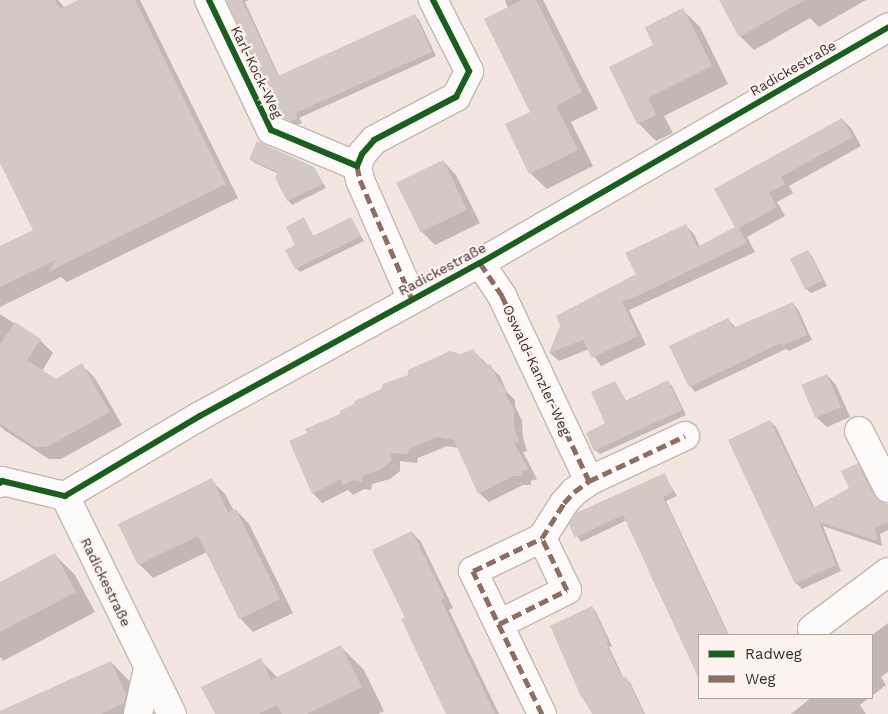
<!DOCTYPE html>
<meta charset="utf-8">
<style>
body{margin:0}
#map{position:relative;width:888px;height:714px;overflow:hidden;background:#f3e5e0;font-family:"Work Sans",sans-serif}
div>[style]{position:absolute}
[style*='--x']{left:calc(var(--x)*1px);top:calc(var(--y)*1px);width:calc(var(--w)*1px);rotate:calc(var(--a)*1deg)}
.shadow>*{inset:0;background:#0003}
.building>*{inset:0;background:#d3c8c4;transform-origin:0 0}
.roads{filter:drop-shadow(1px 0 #c2b7b2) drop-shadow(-1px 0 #c2b7b2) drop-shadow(0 1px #c2b7b2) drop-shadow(0 -1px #c2b7b2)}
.minor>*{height:28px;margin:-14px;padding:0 14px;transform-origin:14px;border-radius:14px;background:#fdfbfa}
.quiet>*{height:5px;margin-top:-2.5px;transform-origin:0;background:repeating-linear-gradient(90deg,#8d6e63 0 10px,transparent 0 15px)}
.cycleway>*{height:6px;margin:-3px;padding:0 3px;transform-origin:3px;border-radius:3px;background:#1b5e20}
span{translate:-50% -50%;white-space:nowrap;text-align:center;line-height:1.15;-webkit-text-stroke:4.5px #fcf2ee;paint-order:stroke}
.street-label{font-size:14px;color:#392f2b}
.legend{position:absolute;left:698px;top:634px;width:175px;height:65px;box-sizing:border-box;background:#fcf2ee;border:1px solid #aea4a0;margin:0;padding:6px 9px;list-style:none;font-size:15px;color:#392f2b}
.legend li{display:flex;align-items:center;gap:10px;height:25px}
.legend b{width:25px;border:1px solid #aea4a0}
</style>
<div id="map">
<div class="shadow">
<i style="clip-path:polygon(0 0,58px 0,65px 8px,80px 0,140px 0,238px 198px,67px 282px,61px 277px,0 307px,0 248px,35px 230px,0 160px)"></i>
<i style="clip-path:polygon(228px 0,249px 0,245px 2px,279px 76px,415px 16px,419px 20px,436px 56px,299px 118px,302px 123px,296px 125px,284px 117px)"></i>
<i style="clip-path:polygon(505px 0,543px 0,598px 109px,571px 122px,593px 166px,547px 189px,530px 173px,532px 112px,508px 8px)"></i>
<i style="clip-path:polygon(722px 0,866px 0,819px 27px,810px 18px,754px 50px,740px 36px)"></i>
<i style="clip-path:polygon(683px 10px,700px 27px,728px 84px,664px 116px,673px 133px,656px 141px,638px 123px,655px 45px)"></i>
<i style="clip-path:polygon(842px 119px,851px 128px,861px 146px,789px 186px,793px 193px,777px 202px,785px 216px,747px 237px,755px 252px,629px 310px,646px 345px,601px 366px,589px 349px,559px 361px,550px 353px,562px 326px,637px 274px,685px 225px,694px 234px,700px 247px,737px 228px,716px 190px)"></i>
<i style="clip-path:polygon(250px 159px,314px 168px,326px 188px,292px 205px,288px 200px,279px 174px,255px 163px)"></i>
<i style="clip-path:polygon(443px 161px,456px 175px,480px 223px,435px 245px,421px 231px)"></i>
<i style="clip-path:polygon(303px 219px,314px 237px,351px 219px,364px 241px,300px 272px,296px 268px,296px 245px)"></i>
<i style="clip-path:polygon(808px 251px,812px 256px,827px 286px,811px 293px,806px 289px)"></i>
<i style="clip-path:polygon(792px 303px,798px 309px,812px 340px,789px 351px,786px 349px,695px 392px,690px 386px,728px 319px,736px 328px)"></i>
<i style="clip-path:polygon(0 314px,40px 340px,53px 353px,42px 371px,56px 380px,82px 365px,95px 378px,122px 425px,61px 459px,49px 459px,4px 430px,0 426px)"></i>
<i style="clip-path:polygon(473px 351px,500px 376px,507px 392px,515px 400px,515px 406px,522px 421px,523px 438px,527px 451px,523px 452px,537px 479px,531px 481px,531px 485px,523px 485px,489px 502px,479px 493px,459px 448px,447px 446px,418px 458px,417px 463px,400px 461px,400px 471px,390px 479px,372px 484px,371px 490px,364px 489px,353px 495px,348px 490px,322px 503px,313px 493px,461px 356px)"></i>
<i style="clip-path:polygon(827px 375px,836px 385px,850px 417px,827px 427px,817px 418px,803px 386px)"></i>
<i style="clip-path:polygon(615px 382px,626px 401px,668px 382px,672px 386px,686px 415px,600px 454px,595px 450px,607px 424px)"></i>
<i style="clip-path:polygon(770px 421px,776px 427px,815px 509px,851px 488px,857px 464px,863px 470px,880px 503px,888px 506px,888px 530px,880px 534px,882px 546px,823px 526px,841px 571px,802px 589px,796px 583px)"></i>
<i style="clip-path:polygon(664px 475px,677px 496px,666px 501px,729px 635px,699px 635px,699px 658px,695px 661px,690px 656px,649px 572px,651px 571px,627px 520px,581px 542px,570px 525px)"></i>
<i style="clip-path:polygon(211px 480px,225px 494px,234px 511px,236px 510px,249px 524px,293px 613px,253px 632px,240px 618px,207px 552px,153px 578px,139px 564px)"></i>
<i style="clip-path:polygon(412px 532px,421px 542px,453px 608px,449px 610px,499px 714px,447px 714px,406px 618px)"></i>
<i style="clip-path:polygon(55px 555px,75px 575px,95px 612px,3px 661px,0 657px,0 584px)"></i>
<i style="clip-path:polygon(592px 607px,596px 612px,612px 646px,609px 647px,624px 679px,630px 682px,645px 714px,593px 714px,582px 697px)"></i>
<i style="clip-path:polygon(888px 623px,888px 672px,881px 677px,886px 685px,872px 696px,872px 635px)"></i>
<i style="clip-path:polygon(341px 647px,364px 670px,384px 711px,378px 714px,216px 714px,260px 660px,278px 678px)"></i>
<i style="clip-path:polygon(111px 662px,134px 686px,147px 714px,23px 714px)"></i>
<i style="clip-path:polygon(811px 698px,869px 698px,860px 705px,866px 714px,791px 714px)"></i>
</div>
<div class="building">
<i style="clip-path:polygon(0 0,55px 0,60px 9px,78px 0,135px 0,226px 184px,48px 272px,56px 260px,0 287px,0 246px,33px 230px,0 163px)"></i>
<i style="clip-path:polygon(226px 0,242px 0,278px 76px,415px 14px,432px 52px,296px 113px,298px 118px,291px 121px,283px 118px)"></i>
<i style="clip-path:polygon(522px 0,536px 0,582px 92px,556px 106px,578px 150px,529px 174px,505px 124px,530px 112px,484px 19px)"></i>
<i style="clip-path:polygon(719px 0,805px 0,739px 37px)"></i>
<i style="clip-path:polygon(683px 8px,712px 66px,648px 98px,656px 115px,637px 124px,609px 67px,653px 45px,645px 27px)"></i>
<i style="clip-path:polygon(842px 118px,853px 137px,781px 177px,785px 184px,769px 193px,777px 207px,739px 228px,747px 243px,633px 298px,622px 301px,638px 336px,592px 358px,583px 340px,549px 353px,560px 326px,556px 316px,636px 274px,625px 253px,686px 224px,697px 247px,735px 227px,714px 189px)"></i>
<i style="clip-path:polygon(257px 141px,314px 167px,323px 184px,287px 201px,275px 178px,278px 172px,249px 159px)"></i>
<i style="left:443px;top:160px;width:55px;height:52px;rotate:64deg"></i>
<i style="clip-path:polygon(304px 217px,313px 236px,351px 217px,361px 236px,295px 269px,285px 250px,295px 245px,286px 227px)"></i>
<i style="left:808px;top:250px;width:34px;height:20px;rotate:64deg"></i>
<i style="clip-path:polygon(793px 302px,807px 335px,782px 346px,781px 343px,689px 387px,669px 346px,728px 318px,733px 328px)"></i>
<i style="clip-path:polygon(15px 322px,41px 339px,27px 360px,56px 379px,82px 363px,110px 412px,47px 447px,35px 447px,0 424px,0 345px)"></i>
<i style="clip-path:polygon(473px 349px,484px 363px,491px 365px,499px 382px,506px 389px,506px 395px,514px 410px,514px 428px,519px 441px,514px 443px,529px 470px,522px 471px,522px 476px,513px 476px,478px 494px,454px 440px,437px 437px,409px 449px,408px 454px,391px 453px,391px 461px,380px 470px,363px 475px,362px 482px,354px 480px,342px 486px,341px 479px,312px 494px,289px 441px,307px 433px,305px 429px,340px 414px,340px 411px,354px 404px,355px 401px,381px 389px,383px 384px,408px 375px,408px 370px,450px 351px,461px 354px)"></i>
<i style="left:827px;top:374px;width:36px;height:28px;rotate:67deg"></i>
<i style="clip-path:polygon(668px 380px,682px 410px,594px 451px,586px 433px,605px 423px,591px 392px,615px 381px,625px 401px)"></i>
<i style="clip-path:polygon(770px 420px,813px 508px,849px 488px,841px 471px,858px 463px,874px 495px,888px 505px,888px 522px,875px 528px,877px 541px,819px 522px,836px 565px,795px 584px,728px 440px)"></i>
<i style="clip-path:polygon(665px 473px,673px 492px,663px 497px,728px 635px,699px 635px,699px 679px,623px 515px,575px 538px,569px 525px,576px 513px)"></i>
<i style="clip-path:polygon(212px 478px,228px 512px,236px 509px,280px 599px,239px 619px,198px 536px,138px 565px,118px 524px)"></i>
<i style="clip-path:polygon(412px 531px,445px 598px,441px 600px,495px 714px,446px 714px,401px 619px,405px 618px,372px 550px)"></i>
<i style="clip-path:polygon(55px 553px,76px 592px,0 632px,0 582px)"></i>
<i style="clip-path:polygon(592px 606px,608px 641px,606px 642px,614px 661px,623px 678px,626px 676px,644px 714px,592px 714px,583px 697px,581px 697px,550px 626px)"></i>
<i style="clip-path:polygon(341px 645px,362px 687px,307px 714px,282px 714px,277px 705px,259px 714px,215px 714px,201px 687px,261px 658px,271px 680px)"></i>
<i style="clip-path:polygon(111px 661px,126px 694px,124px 703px,101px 714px,0 714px,0 711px)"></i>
</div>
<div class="roads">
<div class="minor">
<i style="--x:209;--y:0;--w:144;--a:64.5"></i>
<i style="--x:271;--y:130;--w:93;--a:22.7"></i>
<i style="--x:357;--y:166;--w:13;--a:-67"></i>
<i style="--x:362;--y:154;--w:18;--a:-49"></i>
<i style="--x:374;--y:140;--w:93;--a:-27.7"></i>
<i style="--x:456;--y:97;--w:29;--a:-63"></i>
<i style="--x:469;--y:71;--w:80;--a:-116.9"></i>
<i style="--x:357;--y:166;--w:14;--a:78"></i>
<i style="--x:360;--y:180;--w:130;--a:66.4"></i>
<i style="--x:480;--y:263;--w:40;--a:56"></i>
<i style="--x:502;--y:296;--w:204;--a:64.8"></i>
<i style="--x:859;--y:431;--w:64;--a:63"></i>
<i style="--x:0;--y:483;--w:3;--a:-45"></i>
<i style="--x:2;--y:481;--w:65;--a:13.4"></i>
<i style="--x:65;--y:496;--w:157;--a:-30.7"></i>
<i style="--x:200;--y:416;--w:319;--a:-28.7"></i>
<i style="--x:480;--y:263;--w:471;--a:-30"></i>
<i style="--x:65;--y:496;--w:243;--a:63.9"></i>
<i style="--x:499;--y:624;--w:76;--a:-26.6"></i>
<i style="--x:567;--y:590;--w:58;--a:-115.7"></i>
<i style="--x:812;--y:629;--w:95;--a:-36.9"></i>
<i style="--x:138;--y:714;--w:47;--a:-77.7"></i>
<i style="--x:542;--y:714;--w:159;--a:-115.8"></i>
<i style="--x:473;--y:571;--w:76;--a:-25.6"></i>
<i style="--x:542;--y:538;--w:41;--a:-57.8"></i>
<i style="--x:564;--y:503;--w:15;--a:-48"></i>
<i style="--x:574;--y:492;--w:19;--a:-36"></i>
<i style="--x:589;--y:481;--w:106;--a:-25.1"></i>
</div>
</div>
<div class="quiet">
<i style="--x:357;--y:166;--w:14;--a:78"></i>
<i style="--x:360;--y:180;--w:130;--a:66.4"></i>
<i style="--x:480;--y:263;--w:40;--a:56"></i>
<i style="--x:502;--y:296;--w:204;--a:64.8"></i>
<i style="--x:499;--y:624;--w:76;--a:-26.6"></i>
<i style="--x:567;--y:590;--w:58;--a:-115.7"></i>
<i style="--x:542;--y:714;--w:159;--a:-115.8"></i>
<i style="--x:473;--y:571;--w:76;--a:-25.6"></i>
<i style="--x:542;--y:538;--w:41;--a:-57.8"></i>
<i style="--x:564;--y:503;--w:15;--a:-48"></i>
<i style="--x:574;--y:492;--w:19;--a:-36"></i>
<i style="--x:589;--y:481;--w:106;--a:-25.1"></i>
</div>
<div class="cycleway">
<i style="--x:209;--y:0;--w:144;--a:64.5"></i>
<i style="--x:271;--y:130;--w:93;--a:22.7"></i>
<i style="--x:357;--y:166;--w:13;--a:-67"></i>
<i style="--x:362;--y:154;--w:18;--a:-49"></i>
<i style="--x:374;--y:140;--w:93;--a:-27.7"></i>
<i style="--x:456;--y:97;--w:29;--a:-63"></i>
<i style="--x:469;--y:71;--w:80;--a:-116.9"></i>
<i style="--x:0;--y:483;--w:3;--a:-45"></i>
<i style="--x:2;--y:481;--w:65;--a:13.4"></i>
<i style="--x:65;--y:496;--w:157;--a:-30.7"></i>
<i style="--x:200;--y:416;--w:319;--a:-28.7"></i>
<i style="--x:480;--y:263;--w:471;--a:-30"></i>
</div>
<div class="street-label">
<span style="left:793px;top:68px;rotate:-30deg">Radickestraße</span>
<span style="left:257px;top:72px;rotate:64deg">Karl-Kock-Weg</span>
<span style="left:442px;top:269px;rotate:-28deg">Radickestraße</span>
<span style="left:537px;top:370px;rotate:65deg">Oswald-Kanzler-Weg</span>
<span style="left:106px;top:582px;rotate:64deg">Radickestraße</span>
</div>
<ul class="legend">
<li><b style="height:6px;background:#1b5e20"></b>Radweg</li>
<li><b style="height:6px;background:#8d6e63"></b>Weg</li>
</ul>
</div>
